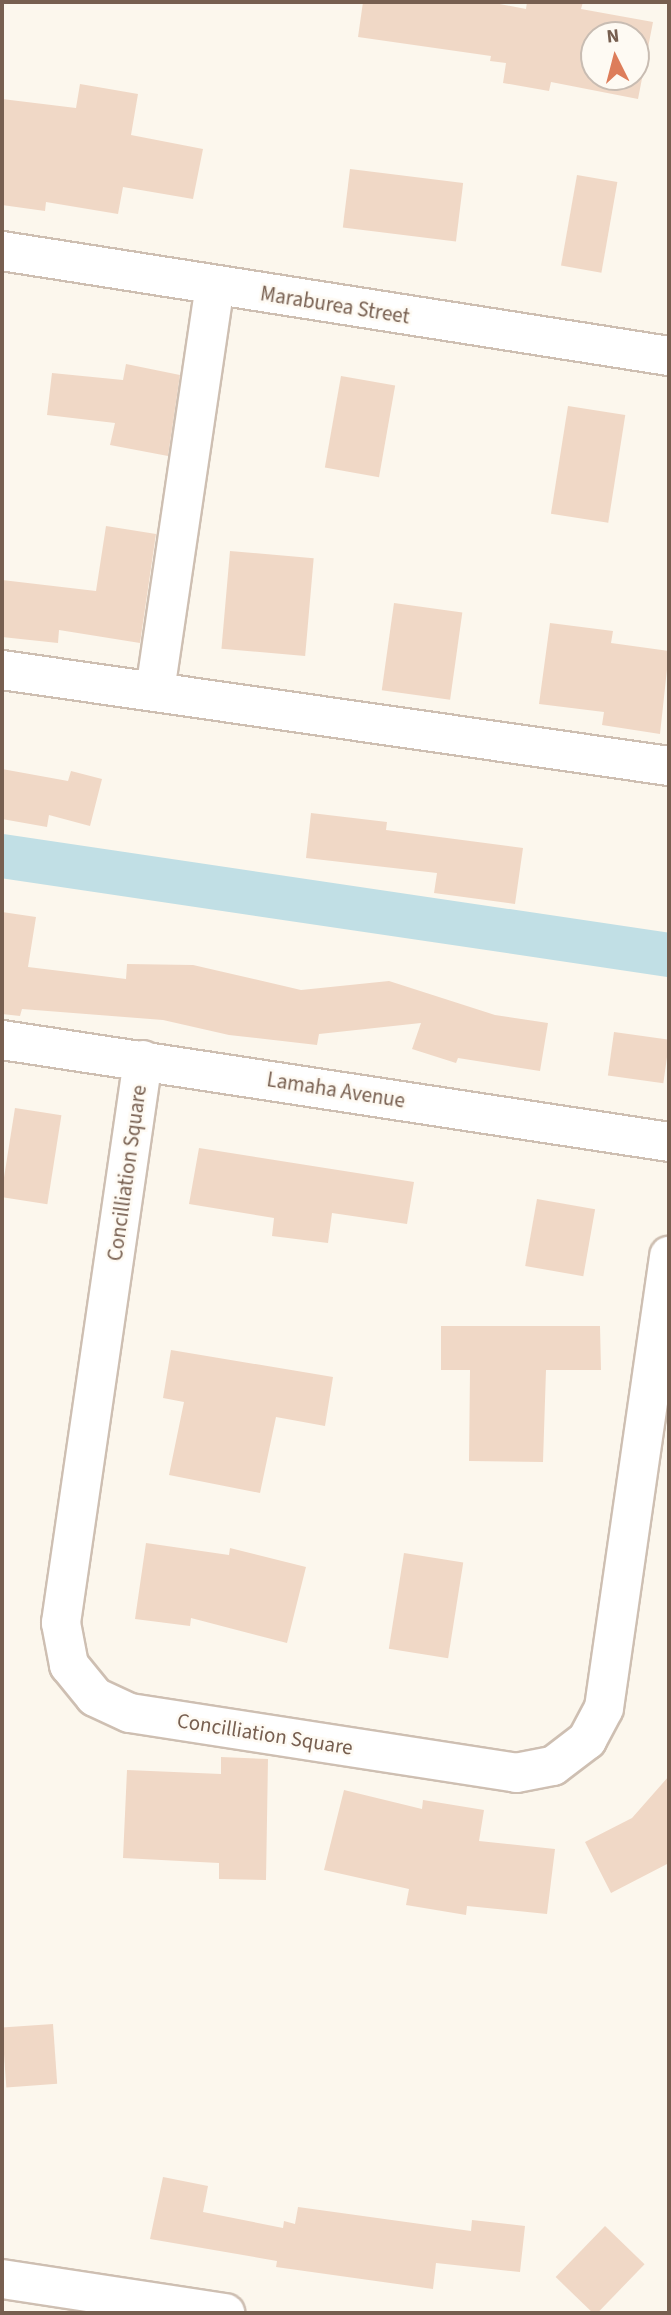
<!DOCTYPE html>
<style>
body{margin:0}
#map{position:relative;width:671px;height:2315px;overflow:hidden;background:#fcf7ed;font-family:"Source Sans 3",sans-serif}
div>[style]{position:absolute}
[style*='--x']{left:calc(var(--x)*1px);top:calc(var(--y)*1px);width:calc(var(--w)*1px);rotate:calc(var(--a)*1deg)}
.canal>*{height:44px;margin:-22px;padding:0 22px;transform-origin:22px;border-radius:22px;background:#c1dfe5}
.building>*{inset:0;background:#f0d8c6;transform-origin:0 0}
.roads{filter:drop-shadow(2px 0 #cebfb2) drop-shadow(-2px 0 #cebfb2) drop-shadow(0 2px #cebfb2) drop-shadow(0 -2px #cebfb2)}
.street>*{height:38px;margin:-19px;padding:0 19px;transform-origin:19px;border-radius:19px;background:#fff}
span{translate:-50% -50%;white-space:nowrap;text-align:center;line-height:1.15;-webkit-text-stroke:5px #fefaf3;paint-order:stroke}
.street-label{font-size:21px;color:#775f50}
.frame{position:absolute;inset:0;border:4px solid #775f50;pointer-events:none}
.north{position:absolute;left:580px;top:21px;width:70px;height:70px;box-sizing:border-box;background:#fefaf3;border:2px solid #c8bcb2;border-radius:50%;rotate:354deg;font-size:19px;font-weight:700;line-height:28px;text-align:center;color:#775f50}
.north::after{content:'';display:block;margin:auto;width:24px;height:32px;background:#dd7d5a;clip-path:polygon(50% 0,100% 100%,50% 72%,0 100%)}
</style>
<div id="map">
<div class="canal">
<i style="--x:2;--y:856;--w:674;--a:8.44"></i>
</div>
<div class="building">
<i style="clip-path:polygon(evenodd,363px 2px,489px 2px,526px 9px,527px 2px,583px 2px,581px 9px,653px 22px,638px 99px,551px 82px,549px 91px,503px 83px,506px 63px,490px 61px,491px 56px,358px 37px,363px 2px,594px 35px,636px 35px,636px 77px,594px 77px,594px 35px)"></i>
<i style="clip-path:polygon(80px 84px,138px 94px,131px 135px,203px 149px,193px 199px,123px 187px,118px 214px,46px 202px,45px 211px,2px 205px,2px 99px,76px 108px)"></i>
<i style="left:350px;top:169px;width:114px;height:59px;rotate:7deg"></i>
<i style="left:577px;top:175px;width:41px;height:92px;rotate:10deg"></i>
<i style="clip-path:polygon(126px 364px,180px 375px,168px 456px,110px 445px,115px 423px,47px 415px,52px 373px,123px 380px)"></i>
<i style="left:341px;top:376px;width:55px;height:93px;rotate:10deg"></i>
<i style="left:568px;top:406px;width:58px;height:109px;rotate:9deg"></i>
<i style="clip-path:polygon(106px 526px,156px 534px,140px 643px,59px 630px,58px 643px,2px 637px,2px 580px,96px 591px)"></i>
<i style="left:230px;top:551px;width:84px;height:98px;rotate:5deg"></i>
<i style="left:394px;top:603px;width:69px;height:88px;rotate:8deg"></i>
<i style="clip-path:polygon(550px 623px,613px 631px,611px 643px,669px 651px,660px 734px,602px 725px,604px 712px,539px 704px)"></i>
<i style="clip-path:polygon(2px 769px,68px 781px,71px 771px,102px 779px,90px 826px,49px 815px,47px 827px,2px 819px)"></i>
<i style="clip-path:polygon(311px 813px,387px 822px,386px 830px,523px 848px,515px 904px,434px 893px,437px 873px,306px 858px)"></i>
<i style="clip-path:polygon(2px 912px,36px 917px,28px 967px,126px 979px,127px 964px,193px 965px,301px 990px,389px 981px,495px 1015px,548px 1023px,540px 1071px,458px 1058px,456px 1063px,412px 1049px,421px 1023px,319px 1034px,317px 1045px,229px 1035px,163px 1020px,22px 1009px,20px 1016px,2px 1014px)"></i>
<i style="left:614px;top:1032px;width:56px;height:44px;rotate:8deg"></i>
<i style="left:15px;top:1108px;width:47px;height:90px;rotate:9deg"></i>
<i style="clip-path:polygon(199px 1148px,414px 1182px,407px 1224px,332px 1213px,328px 1243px,272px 1236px,274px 1218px,189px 1204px)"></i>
<i style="left:537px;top:1199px;width:59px;height:68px;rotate:10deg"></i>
<i style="clip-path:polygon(441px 1326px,600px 1326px,601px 1370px,546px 1370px,543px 1462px,469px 1461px,470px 1370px,441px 1370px)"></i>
<i style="clip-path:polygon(171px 1350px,333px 1377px,325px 1426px,276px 1417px,260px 1493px,169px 1475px,184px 1402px,163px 1398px)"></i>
<i style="clip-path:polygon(146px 1543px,229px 1555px,230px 1548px,306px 1567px,287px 1643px,191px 1618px,190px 1626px,135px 1619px)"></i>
<i style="left:404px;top:1553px;width:60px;height:97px;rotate:9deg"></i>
<i style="clip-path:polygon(221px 1757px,268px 1759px,266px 1880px,219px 1879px,219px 1863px,123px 1858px,127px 1770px,221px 1774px)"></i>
<i style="clip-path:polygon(669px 1776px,669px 1863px,611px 1893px,585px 1842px,632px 1818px)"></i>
<i style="clip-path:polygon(344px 1790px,422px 1809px,423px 1800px,484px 1810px,479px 1841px,555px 1849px,547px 1914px,467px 1906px,466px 1915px,406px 1905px,409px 1889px,324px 1870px)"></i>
<i style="left:53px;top:2024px;width:60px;height:51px;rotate:86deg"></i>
<i style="clip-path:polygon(163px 2177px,208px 2186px,203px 2212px,283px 2228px,284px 2221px,295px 2224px,298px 2207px,471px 2231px,472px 2220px,525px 2226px,520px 2272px,436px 2263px,433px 2289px,276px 2267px,277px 2261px,150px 2239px)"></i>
<i style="left:605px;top:2226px;width:55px;height:71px;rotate:44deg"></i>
</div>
<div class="roads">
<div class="street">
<i style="--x:2;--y:251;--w:675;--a:8.95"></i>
<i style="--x:2;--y:670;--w:674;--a:8.19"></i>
<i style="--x:155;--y:691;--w:408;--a:-81.6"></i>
<i style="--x:2;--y:1040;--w:675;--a:8.69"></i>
<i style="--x:143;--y:1060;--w:569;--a:98.29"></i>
<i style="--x:61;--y:1623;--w:43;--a:79.2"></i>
<i style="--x:69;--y:1665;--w:41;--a:50.9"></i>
<i style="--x:95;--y:1697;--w:38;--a:25"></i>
<i style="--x:130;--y:1713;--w:391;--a:8.8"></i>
<i style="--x:516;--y:1773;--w:38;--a:-11"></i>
<i style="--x:553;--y:1766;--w:43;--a:-37.4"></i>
<i style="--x:587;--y:1740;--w:36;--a:-62"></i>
<i style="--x:604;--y:1708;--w:457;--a:-81.8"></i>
<i style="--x:2;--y:2279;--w:226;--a:8.7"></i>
</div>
</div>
<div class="street-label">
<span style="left:335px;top:305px;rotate:9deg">Maraburea Street</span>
<span style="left:336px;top:1090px;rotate:9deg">Lamaha Avenue</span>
<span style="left:127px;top:1173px;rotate:-82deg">Concilliation Square</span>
<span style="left:265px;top:1734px;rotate:9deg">Concilliation Square</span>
</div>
<div class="frame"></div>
<div class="north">N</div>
</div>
